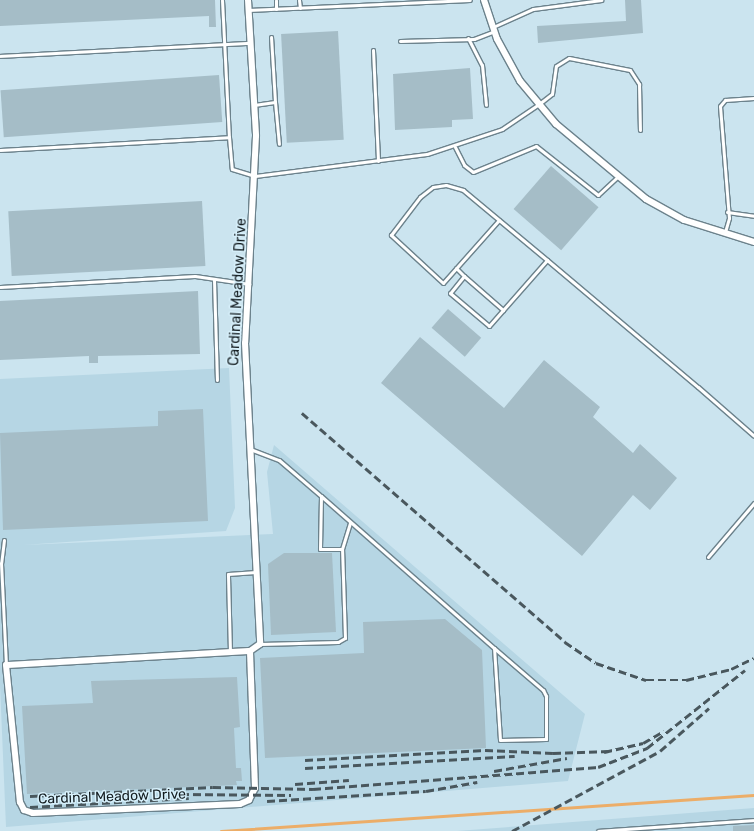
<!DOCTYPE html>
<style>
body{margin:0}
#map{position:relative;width:754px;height:831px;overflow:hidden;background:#cbe4ef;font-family:Rubik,sans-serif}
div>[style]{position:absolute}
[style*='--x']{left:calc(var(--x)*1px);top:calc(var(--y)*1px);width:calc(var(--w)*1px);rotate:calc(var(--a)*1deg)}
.built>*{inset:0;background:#b6d6e4}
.stream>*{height:2.5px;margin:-1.25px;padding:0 1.25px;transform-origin:1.25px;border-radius:1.25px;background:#ecad68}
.building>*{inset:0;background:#a5bdc7;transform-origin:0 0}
.roads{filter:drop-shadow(1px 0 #6c828c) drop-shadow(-1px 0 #6c828c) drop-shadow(0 1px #6c828c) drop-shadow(0 -1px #6c828c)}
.service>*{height:3px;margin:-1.5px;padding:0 1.5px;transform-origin:1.5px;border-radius:1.5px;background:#fff}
.minor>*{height:6px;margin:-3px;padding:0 3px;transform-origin:3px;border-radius:3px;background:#fff}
.rail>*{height:2.5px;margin-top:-1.25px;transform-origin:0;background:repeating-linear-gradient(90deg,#49575d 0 8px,transparent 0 12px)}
span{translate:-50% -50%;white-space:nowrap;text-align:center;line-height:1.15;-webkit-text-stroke:3px #d8f1fc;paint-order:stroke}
.street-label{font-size:14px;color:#121b1f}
</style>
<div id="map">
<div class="built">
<i style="clip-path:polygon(229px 368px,235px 508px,226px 531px,23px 545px,273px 534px,267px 472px,274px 445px,585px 714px,568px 781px,6px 827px,0 685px,0 379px)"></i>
<i style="clip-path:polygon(754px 808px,754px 831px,457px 831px)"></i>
</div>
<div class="stream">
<i style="--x:221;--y:831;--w:534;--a:-3.86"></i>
</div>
<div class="building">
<i style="clip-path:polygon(0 0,215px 0,216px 27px,209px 27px,209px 16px,0 26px)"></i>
<i style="clip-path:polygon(625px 0,641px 0,643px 33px,538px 43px,537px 26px,626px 21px)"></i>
<i style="left:338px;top:31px;width:109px;height:57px;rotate:87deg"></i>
<i style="clip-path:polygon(470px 68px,473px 119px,452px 120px,452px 127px,395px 130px,393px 74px)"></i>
<i style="left:219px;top:75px;width:47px;height:219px;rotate:86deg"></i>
<i style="left:551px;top:166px;width:63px;height:57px;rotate:41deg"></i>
<i style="left:202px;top:201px;width:65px;height:194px;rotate:87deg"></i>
<i style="clip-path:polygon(198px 291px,200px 354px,98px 356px,98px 363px,89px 363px,89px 356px,0 360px,0 301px)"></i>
<i style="left:448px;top:309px;width:44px;height:25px;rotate:41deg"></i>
<i style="clip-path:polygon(420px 337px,504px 408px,544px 360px,600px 407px,593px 417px,633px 453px,640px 444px,677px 478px,650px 510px,633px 495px,582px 556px,381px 383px)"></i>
<i style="clip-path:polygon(203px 409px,208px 521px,3px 530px,0 433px,158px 426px,158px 411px)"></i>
<i style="clip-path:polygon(284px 553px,332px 553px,336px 632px,271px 635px,268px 564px)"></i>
<i style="clip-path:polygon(445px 619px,482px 650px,486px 748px,265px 758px,260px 658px,364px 653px,363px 622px)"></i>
<i style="clip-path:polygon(237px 677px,240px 727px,234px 728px,236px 768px,241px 768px,242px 781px,236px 781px,237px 785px,27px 794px,22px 706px,93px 703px,91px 681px)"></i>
<i style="clip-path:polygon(754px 825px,754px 831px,733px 831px,733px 826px)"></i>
</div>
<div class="roads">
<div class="service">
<i style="--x:222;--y:0;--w:137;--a:87.1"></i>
<i style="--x:276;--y:0;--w:9;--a:90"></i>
<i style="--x:299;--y:0;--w:8;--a:83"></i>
<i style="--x:248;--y:10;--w:222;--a:-2.6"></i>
<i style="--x:493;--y:27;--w:44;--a:-24.2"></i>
<i style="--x:533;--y:9;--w:69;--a:-7.5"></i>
<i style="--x:468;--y:38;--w:30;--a:63"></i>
<i style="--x:482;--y:65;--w:40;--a:84.3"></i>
<i style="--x:400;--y:41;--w:74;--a:-1.5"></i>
<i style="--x:474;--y:39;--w:22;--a:-21"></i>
<i style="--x:373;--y:50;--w:111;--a:87.4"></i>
<i style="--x:0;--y:56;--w:250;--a:-3"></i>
<i style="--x:275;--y:102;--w:42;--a:84.6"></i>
<i style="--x:254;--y:105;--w:21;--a:-8"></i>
<i style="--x:275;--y:102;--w:65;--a:-93.5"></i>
<i style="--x:455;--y:147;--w:20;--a:63"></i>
<i style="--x:464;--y:165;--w:11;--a:38"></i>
<i style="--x:473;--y:172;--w:68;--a:-22.4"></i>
<i style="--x:536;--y:146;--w:79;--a:38.3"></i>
<i style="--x:598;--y:195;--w:26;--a:-43"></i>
<i style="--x:0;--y:150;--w:229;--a:-3.2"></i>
<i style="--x:229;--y:137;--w:32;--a:85"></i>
<i style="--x:232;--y:169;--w:24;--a:17"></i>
<i style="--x:255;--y:176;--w:173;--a:-7.3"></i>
<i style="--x:427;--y:154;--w:79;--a:-18.4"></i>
<i style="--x:502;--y:129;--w:45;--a:-34"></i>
<i style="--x:539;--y:104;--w:16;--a:-38"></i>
<i style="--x:552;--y:94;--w:28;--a:-82"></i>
<i style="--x:556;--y:66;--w:15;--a:-32"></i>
<i style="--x:569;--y:58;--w:62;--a:11.1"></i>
<i style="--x:630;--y:70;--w:17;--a:57"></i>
<i style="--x:639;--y:84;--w:46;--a:88.8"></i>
<i style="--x:727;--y:212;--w:27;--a:8"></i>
<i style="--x:499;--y:220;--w:84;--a:131.6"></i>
<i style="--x:443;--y:283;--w:71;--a:-137.3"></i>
<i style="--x:391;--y:235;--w:48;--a:-52.7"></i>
<i style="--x:420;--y:197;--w:16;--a:-38"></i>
<i style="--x:433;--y:187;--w:13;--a:-9"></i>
<i style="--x:446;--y:185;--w:18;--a:16"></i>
<i style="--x:463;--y:190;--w:109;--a:39.8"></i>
<i style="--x:547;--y:260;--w:197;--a:40.1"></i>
<i style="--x:698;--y:387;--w:74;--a:41.2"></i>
<i style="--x:725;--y:232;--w:15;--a:-74"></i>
<i style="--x:729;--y:218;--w:112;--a:-94.6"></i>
<i style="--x:720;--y:106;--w:8;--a:-50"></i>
<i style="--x:725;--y:100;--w:29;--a:-4"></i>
<i style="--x:456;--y:268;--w:11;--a:45"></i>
<i style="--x:464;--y:276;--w:22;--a:129"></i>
<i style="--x:450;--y:293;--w:51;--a:40.2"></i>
<i style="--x:489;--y:326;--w:88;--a:-48.7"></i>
<i style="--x:464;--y:276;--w:52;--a:41.1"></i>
<i style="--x:214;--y:280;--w:100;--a:88.3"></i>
<i style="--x:0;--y:287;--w:195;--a:-3.2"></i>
<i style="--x:195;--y:276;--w:55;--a:8.4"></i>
<i style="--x:250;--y:449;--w:31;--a:21"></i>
<i style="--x:279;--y:460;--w:55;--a:40.6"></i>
<i style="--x:321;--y:496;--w:230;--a:41.3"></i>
<i style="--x:494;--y:648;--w:65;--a:40.6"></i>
<i style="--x:543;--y:690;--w:7;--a:63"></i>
<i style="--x:546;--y:696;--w:43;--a:90"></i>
<i style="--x:546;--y:739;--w:46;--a:178.8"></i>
<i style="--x:500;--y:740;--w:92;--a:-93.7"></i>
<i style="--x:321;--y:496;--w:53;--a:91.1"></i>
<i style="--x:320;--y:549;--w:22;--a:0"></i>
<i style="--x:4;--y:540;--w:23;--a:97"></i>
<i style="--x:1;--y:563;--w:102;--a:87.2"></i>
<i style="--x:708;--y:557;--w:71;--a:-49.6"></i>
<i style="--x:260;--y:644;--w:78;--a:-1.5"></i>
<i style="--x:338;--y:642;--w:8;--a:-30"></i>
<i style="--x:345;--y:638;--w:89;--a:-91.9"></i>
<i style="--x:342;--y:549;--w:28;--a:-73"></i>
<i style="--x:230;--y:652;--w:78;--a:-91.5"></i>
<i style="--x:228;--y:574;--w:28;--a:-4"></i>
<i style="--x:598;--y:831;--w:156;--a:-4"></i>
</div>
<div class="minor">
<i style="--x:248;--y:0;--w:136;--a:86.6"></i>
<i style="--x:256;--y:136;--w:207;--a:93"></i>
<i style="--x:245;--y:343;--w:301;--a:87.1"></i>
<i style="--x:260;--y:644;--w:12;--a:145"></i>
<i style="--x:250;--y:651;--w:244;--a:176.7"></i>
<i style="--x:6;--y:665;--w:138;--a:84.2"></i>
<i style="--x:20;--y:802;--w:9;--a:63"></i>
<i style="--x:24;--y:810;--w:9;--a:18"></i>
<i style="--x:33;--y:813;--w:207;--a:-2.5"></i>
<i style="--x:240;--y:804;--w:10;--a:-24"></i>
<i style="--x:249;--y:800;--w:13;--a:-63"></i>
<i style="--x:255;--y:788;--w:137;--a:-92.1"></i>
<i style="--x:484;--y:0;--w:41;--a:71.6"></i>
<i style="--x:497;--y:39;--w:48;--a:61.3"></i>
<i style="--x:520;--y:81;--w:56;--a:50.1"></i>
<i style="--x:556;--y:124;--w:117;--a:39.8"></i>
<i style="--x:646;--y:199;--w:43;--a:28.9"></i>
<i style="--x:684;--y:220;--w:73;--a:17.4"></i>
</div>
</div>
<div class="rail">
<i style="--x:302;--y:413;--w:349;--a:41"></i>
<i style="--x:565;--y:642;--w:37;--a:34"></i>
<i style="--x:596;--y:663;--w:53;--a:18.8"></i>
<i style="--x:646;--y:680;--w:40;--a:0"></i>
<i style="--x:686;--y:680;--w:46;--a:-13.7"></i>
<i style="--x:731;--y:669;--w:25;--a:-26"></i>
<i style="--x:604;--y:752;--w:40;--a:-13"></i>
<i style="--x:643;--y:743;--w:24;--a:-30"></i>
<i style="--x:305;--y:760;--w:180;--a:-3.2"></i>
<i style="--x:485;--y:750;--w:68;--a:2.5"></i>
<i style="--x:553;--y:753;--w:57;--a:-2"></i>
<i style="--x:305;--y:768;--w:210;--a:-3.3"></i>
<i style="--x:494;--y:771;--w:74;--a:-10.1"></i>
<i style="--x:295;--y:784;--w:54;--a:-4.2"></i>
<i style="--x:181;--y:794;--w:110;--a:0.5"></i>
<i style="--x:30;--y:796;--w:183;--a:-2.8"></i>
<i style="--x:213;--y:787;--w:100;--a:1.1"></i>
<i style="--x:313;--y:789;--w:286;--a:-4.4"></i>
<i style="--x:598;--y:767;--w:53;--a:-21.2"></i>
<i style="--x:647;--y:748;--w:125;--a:-38.5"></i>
<i style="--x:267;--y:801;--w:159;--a:-3.6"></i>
<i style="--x:426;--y:791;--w:52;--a:-10"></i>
<i style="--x:30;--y:807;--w:159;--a:-3.2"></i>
<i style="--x:512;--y:831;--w:168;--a:-28.4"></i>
<i style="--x:660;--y:751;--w:65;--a:-41.3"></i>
</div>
<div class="street-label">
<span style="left:238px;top:292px;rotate:-87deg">Cardinal Meadow Drive</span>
<span style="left:112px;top:797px;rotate:-2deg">Cardinal Meadow Drive</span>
</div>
</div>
